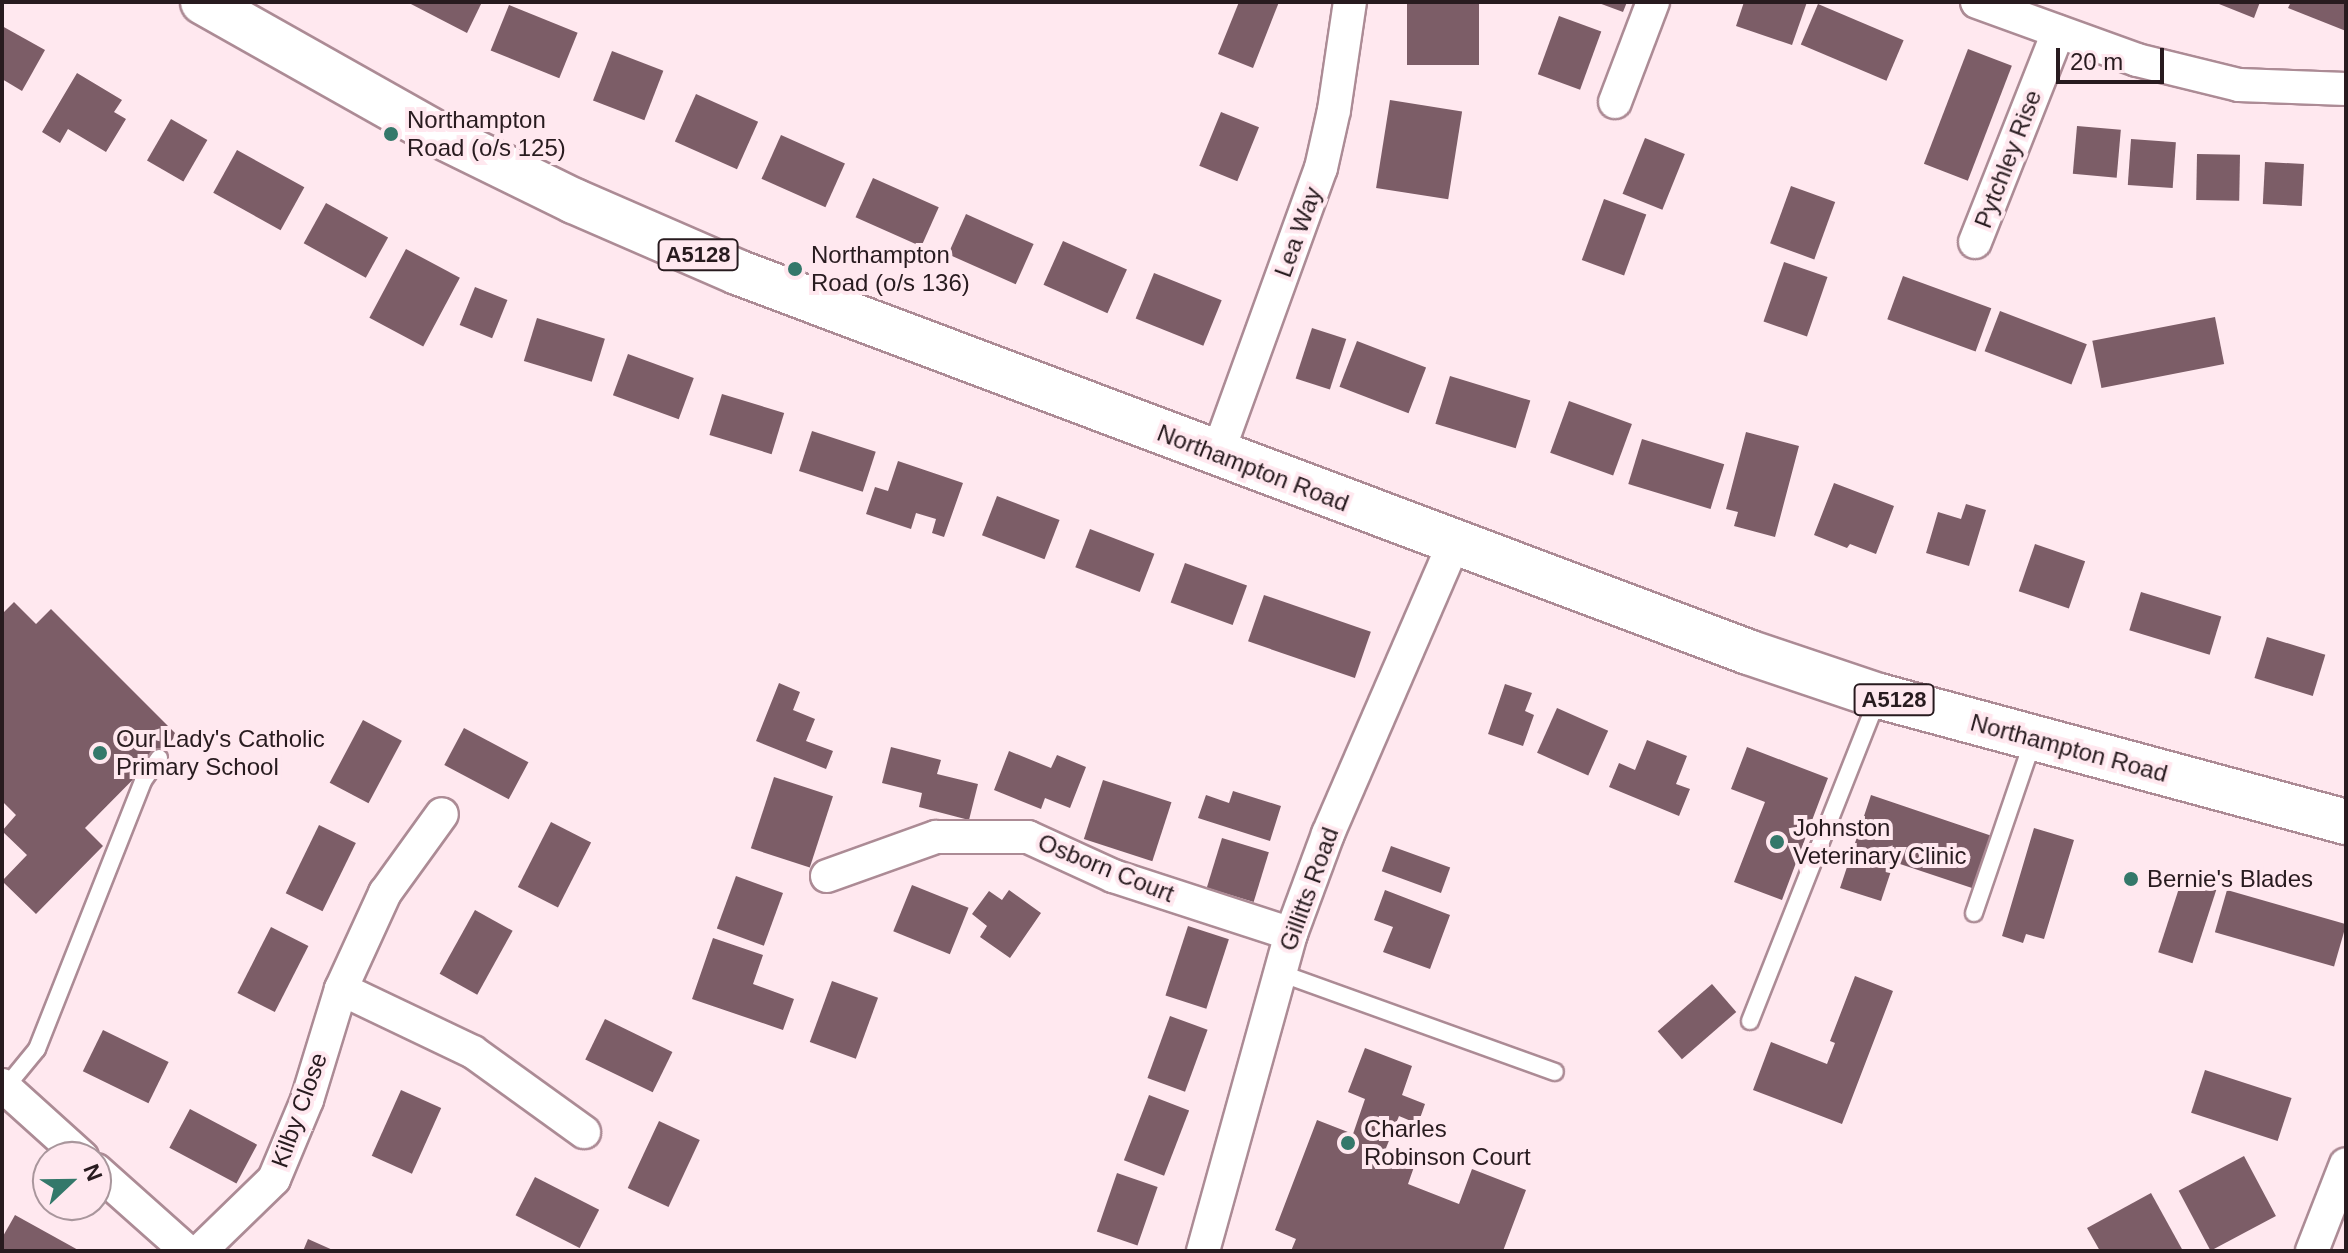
<!DOCTYPE html>
<style>
body{margin:0}
#map{position:relative;width:2348px;height:1253px;overflow:hidden;background:#ffe8ef;font-family:Arial,sans-serif}
div>[style]{position:absolute}
[style*='--x']{left:calc(var(--x)*1px);top:calc(var(--y)*1px);width:calc(var(--w)*1px);rotate:calc(var(--a)*1deg)}
.building>*{inset:0;background:#7c5d67;transform-origin:0 0}
.roads{filter:drop-shadow(2px 0 #ac8b95) drop-shadow(-2px 0 #ac8b95) drop-shadow(0 2px #ac8b95) drop-shadow(0 -2px #ac8b95)}
.service>*{height:16px;margin:-8px;padding:0 8px;transform-origin:8px;border-radius:8px;background:#fff}
.minor>*{height:32px;margin:-16px;padding:0 16px;transform-origin:16px;border-radius:16px;background:#fff}
.primary>*{height:44px;margin:-22px;padding:0 22px;transform-origin:22px;border-radius:22px;background:#fff}
.dots>*{width:22px;height:22px;translate:-50% -50%;box-sizing:border-box;border:4px solid #ffe8ef;border-radius:50%}
span{translate:-50% -50%;white-space:nowrap;text-align:center;line-height:1.15;-webkit-text-stroke:8px #ffe8ef;paint-order:stroke}
.shield-label span{padding:2px 6px;background:#ffe8ef;border:2px solid;border-radius:6px;-webkit-text-stroke-width:0}
.shield-label{font-size:22px;color:#281b1f;font-weight:700}
.poi-label{font-size:24px;color:#281b1f}
.left{translate:0 -50%;text-align:left}
.street-label{font-size:24px;color:#281b1f}
.frame{position:absolute;inset:0;border:4px solid #281b1f;pointer-events:none}
.north{position:absolute;left:32px;top:1141px;width:80px;height:80px;box-sizing:border-box;background:#ffe8ef;border:2px solid #a9969c;border-radius:50%;rotate:68deg;font-size:22px;font-weight:700;line-height:32px;text-align:center;color:#281b1f}
.north::after{content:'';display:block;margin:auto;width:28px;height:36px;background:#34786a;clip-path:polygon(50% 0,100% 100%,50% 72%,0 100%)}
.scale{position:absolute;left:2056px;top:48px;width:108px;height:36px;box-sizing:border-box;border:4px solid #281b1f;border-top:0;padding-left:10px;font-size:24px;line-height:28px;white-space:nowrap;color:#281b1f;-webkit-text-stroke:6px #ffe8ef;paint-order:stroke}
</style>
<div id="map">
<div class="building">
<i style="clip-path:polygon(407px 2px,482px 2px,467px 33px)"></i>
<i style="clip-path:polygon(1239px 2px,1279px 2px,1253px 68px,1218px 54px)"></i>
<i style="left:1407px;top:2px;width:72px;height:63px"></i>
<i style="clip-path:polygon(1596px 2px,1627px 2px,1623px 12px)"></i>
<i style="clip-path:polygon(1744px 2px,1807px 2px,1792px 45px,1736px 26px)"></i>
<i style="clip-path:polygon(2214px 2px,2260px 2px,2254px 18px)"></i>
<i style="clip-path:polygon(2291px 2px,2346px 2px,2346px 31px,2288px 8px)"></i>
<i style="left:1818px;top:4px;width:93px;height:44px;rotate:23deg"></i>
<i style="left:509px;top:5px;width:74px;height:49px;rotate:22deg"></i>
<i style="left:1559px;top:16px;width:45px;height:62px;rotate:20deg"></i>
<i style="clip-path:polygon(2px 26px,45px 50px,22px 91px,2px 79px)"></i>
<i style="left:1968px;top:49px;width:47px;height:123px;rotate:21deg"></i>
<i style="left:612px;top:51px;width:55px;height:53px;rotate:21deg"></i>
<i style="clip-path:polygon(77px 73px,122px 100px,114px 112px,126px 119px,106px 152px,68px 129px,60px 143px,42px 132px)"></i>
<i style="left:696px;top:94px;width:68px;height:52px;rotate:24deg"></i>
<i style="left:1390px;top:100px;width:73px;height:89px;rotate:9deg"></i>
<i style="left:1221px;top:112px;width:41px;height:58px;rotate:22deg"></i>
<i style="left:171px;top:119px;width:42px;height:48px;rotate:30deg"></i>
<i style="left:2077px;top:126px;width:44px;height:48px;rotate:5deg"></i>
<i style="left:781px;top:135px;width:70px;height:48px;rotate:24deg"></i>
<i style="left:1645px;top:138px;width:43px;height:60px;rotate:22deg"></i>
<i style="left:2131px;top:139px;width:45px;height:46px;rotate:4deg"></i>
<i style="left:237px;top:150px;width:77px;height:49px;rotate:29deg"></i>
<i style="left:2197px;top:154px;width:43px;height:46px;rotate:1deg"></i>
<i style="left:2265px;top:162px;width:39px;height:42px;rotate:3deg"></i>
<i style="left:873px;top:178px;width:72px;height:43px;rotate:24deg"></i>
<i style="left:1791px;top:186px;width:47px;height:61px;rotate:20deg"></i>
<i style="left:1604px;top:199px;width:45px;height:65px;rotate:20deg"></i>
<i style="left:326px;top:203px;width:71px;height:46px;rotate:29deg"></i>
<i style="left:966px;top:214px;width:74px;height:44px;rotate:24deg"></i>
<i style="left:1063px;top:241px;width:70px;height:48px;rotate:24deg"></i>
<i style="left:406px;top:249px;width:61px;height:78px;rotate:28deg"></i>
<i style="left:1784px;top:262px;width:46px;height:63px;rotate:19deg"></i>
<i style="left:1154px;top:273px;width:73px;height:49px;rotate:22deg"></i>
<i style="left:1903px;top:276px;width:94px;height:46px;rotate:20deg"></i>
<i style="left:475px;top:287px;width:35px;height:41px;rotate:22deg"></i>
<i style="left:2000px;top:311px;width:93px;height:43px;rotate:21deg"></i>
<i style="left:2215px;top:317px;width:48px;height:125px;rotate:79deg"></i>
<i style="left:537px;top:318px;width:71px;height:45px;rotate:17deg"></i>
<i style="left:1312px;top:328px;width:36px;height:53px;rotate:18deg"></i>
<i style="left:1357px;top:341px;width:74px;height:49px;rotate:21deg"></i>
<i style="left:628px;top:354px;width:70px;height:44px;rotate:20deg"></i>
<i style="left:1450px;top:376px;width:84px;height:50px;rotate:17deg"></i>
<i style="left:722px;top:394px;width:65px;height:43px;rotate:17deg"></i>
<i style="left:1569px;top:401px;width:67px;height:55px;rotate:20deg"></i>
<i style="left:812px;top:431px;width:67px;height:42px;rotate:18deg"></i>
<i style="clip-path:polygon(1746px 432px,1799px 446px,1775px 537px,1734px 526px,1738px 512px,1726px 509px)"></i>
<i style="left:1642px;top:439px;width:86px;height:47px;rotate:17deg"></i>
<i style="clip-path:polygon(898px 461px,963px 483px,944px 537px,932px 533px,936px 519px,916px 513px,911px 529px,866px 514px,875px 487px,888px 491px)"></i>
<i style="clip-path:polygon(1834px 483px,1894px 506px,1876px 554px,1850px 544px,1847px 548px,1814px 535px)"></i>
<i style="left:997px;top:496px;width:67px;height:42px;rotate:21deg"></i>
<i style="clip-path:polygon(1966px 504px,1986px 510px,1969px 566px,1926px 553px,1938px 512px,1961px 519px)"></i>
<i style="left:1090px;top:529px;width:69px;height:41px;rotate:21deg"></i>
<i style="left:2035px;top:544px;width:53px;height:50px;rotate:19deg"></i>
<i style="left:1185px;top:563px;width:66px;height:42px;rotate:20deg"></i>
<i style="left:2141px;top:592px;width:84px;height:40px;rotate:17deg"></i>
<i style="left:1264px;top:595px;width:113px;height:49px;rotate:19deg"></i>
<i style="clip-path:polygon(14px 602px,36px 624px,51px 609px,177px 735px,85px 828px,103px 846px,36px 914px,2px 881px,27px 855px,2px 831px,16px 815px,2px 801px,2px 614px)"></i>
<i style="left:2267px;top:637px;width:61px;height:43px;rotate:17deg"></i>
<i style="clip-path:polygon(779px 683px,800px 692px,793px 710px,815px 719px,806px 741px,833px 751px,826px 769px,756px 741px)"></i>
<i style="clip-path:polygon(1505px 684px,1532px 693px,1525px 711px,1534px 715px,1523px 746px,1488px 734px)"></i>
<i style="left:1557px;top:708px;width:56px;height:49px;rotate:24deg"></i>
<i style="left:363px;top:720px;width:44px;height:71px;rotate:28deg"></i>
<i style="left:464px;top:728px;width:73px;height:42px;rotate:28deg"></i>
<i style="clip-path:polygon(1647px 740px,1687px 756px,1676px 784px,1690px 789px,1679px 816px,1609px 787px,1619px 763px,1635px 770px)"></i>
<i style="clip-path:polygon(891px 747px,941px 760px,937px 774px,978px 784px,969px 820px,919px 807px,922px 793px,882px 783px)"></i>
<i style="clip-path:polygon(1747px 747px,1828px 778px,1782px 900px,1734px 882px,1765px 802px,1731px 789px)"></i>
<i style="clip-path:polygon(1009px 751px,1051px 768px,1057px 755px,1086px 767px,1070px 808px,1045px 798px,1041px 809px,994px 790px)"></i>
<i style="left:774px;top:777px;width:62px;height:75px;rotate:18deg"></i>
<i style="left:1103px;top:780px;width:72px;height:62px;rotate:18deg"></i>
<i style="clip-path:polygon(1233px 791px,1281px 806px,1270px 841px,1198px 818px,1206px 795px,1229px 803px)"></i>
<i style="clip-path:polygon(1871px 795px,1995px 837px,1978px 890px,1894px 862px,1881px 901px,1840px 888px)"></i>
<i style="left:551px;top:822px;width:45px;height:73px;rotate:27deg"></i>
<i style="left:319px;top:825px;width:41px;height:76px;rotate:26deg"></i>
<i style="clip-path:polygon(2034px 828px,2074px 840px,2044px 939px,2026px 934px,2023px 943px,2002px 936px)"></i>
<i style="left:1222px;top:838px;width:49px;height:52px;rotate:17deg"></i>
<i style="left:1391px;top:846px;width:63px;height:27px;rotate:20deg"></i>
<i style="left:736px;top:876px;width:50px;height:56px;rotate:20deg"></i>
<i style="left:2182px;top:879px;width:36px;height:77px;rotate:18deg"></i>
<i style="left:912px;top:885px;width:61px;height:50px;rotate:22deg"></i>
<i style="clip-path:polygon(1009px 890px,1041px 913px,1010px 958px,980px 937px,987px 926px,972px 914px,989px 891px,1002px 900px)"></i>
<i style="clip-path:polygon(1385px 890px,1450px 915px,1430px 969px,1383px 952px,1393px 927px,1374px 920px)"></i>
<i style="left:2227px;top:890px;width:124px;height:44px;rotate:16deg"></i>
<i style="left:475px;top:910px;width:43px;height:73px;rotate:29deg"></i>
<i style="left:1188px;top:926px;width:43px;height:73px;rotate:18deg"></i>
<i style="left:271px;top:927px;width:42px;height:74px;rotate:27deg"></i>
<i style="clip-path:polygon(713px 938px,763px 955px,753px 984px,794px 999px,783px 1030px,692px 999px)"></i>
<i style="clip-path:polygon(1855px 976px,1893px 991px,1842px 1124px,1753px 1090px,1771px 1042px,1827px 1064px,1835px 1043px,1830px 1041px)"></i>
<i style="left:832px;top:981px;width:49px;height:65px;rotate:20deg"></i>
<i style="left:1712px;top:984px;width:37px;height:72px;rotate:49deg"></i>
<i style="left:1170px;top:1016px;width:40px;height:66px;rotate:20deg"></i>
<i style="left:605px;top:1019px;width:75px;height:45px;rotate:26deg"></i>
<i style="left:103px;top:1030px;width:73px;height:46px;rotate:26deg"></i>
<i style="clip-path:polygon(1365px 1048px,1412px 1066px,1402px 1095px,1425px 1104px,1418px 1124px,1399px 1116px,1384px 1153px,1415px 1164px,1408px 1184px,1459px 1204px,1472px 1169px,1526px 1190px,1503px 1251px,1291px 1251px,1296px 1239px,1275px 1230px,1317px 1120px,1353px 1134px,1365px 1099px,1348px 1092px)"></i>
<i style="left:2205px;top:1070px;width:91px;height:45px;rotate:18deg"></i>
<i style="left:401px;top:1090px;width:44px;height:72px;rotate:24deg"></i>
<i style="left:1149px;top:1095px;width:43px;height:70px;rotate:21deg"></i>
<i style="left:190px;top:1109px;width:76px;height:44px;rotate:28deg"></i>
<i style="left:659px;top:1121px;width:45px;height:74px;rotate:25deg"></i>
<i style="left:2244px;top:1156px;width:68px;height:74px;rotate:62deg"></i>
<i style="left:1117px;top:1173px;width:43px;height:62px;rotate:19deg"></i>
<i style="left:535px;top:1177px;width:72px;height:43px;rotate:27deg"></i>
<i style="clip-path:polygon(2151px 1193px,2183px 1251px,2100px 1251px,2087px 1228px)"></i>
<i style="clip-path:polygon(15px 1215px,80px 1251px,2px 1251px,2px 1238px)"></i>
<i style="clip-path:polygon(308px 1239px,335px 1251px,303px 1251px)"></i>
</div>
<div class="roads">
<div class="service">
<i style="--x:1974;--y:913;--w:182;--a:-71.1"></i>
<i style="--x:1280;--y:973;--w:292;--a:19.8"></i>
<i style="--x:1750;--y:1021;--w:348;--a:-68.4"></i>
<i style="--x:5;--y:1088;--w:50;--a:-50.6"></i>
<i style="--x:37;--y:1049;--w:288;--a:-68.4"></i>
<i style="--x:143;--y:781;--w:28;--a:-55"></i>
</div>
<div class="minor">
<i style="--x:1977;--y:2;--w:170;--a:19.9"></i>
<i style="--x:2137;--y:60;--w:105;--a:13.8"></i>
<i style="--x:2239;--y:85;--w:107;--a:2.1"></i>
<i style="--x:1615;--y:102;--w:107;--a:-69.2"></i>
<i style="--x:1975;--y:242;--w:226;--a:-68.4"></i>
<i style="--x:1217;--y:455;--w:305;--a:-70.1"></i>
<i style="--x:1321;--y:168;--w:59;--a:-77.4"></i>
<i style="--x:1334;--y:110;--w:109;--a:-81.6"></i>
<i style="--x:827;--y:876;--w:116;--a:-19.7"></i>
<i style="--x:936;--y:837;--w:92;--a:0"></i>
<i style="--x:1028;--y:837;--w:94;--a:24.6"></i>
<i style="--x:1113;--y:876;--w:187;--a:18"></i>
<i style="--x:341;--y:989;--w:146;--a:25.5"></i>
<i style="--x:473;--y:1052;--w:137;--a:35.8"></i>
<i style="--x:2;--y:1085;--w:108;--a:42"></i>
<i style="--x:96;--y:1170;--w:122;--a:41.7"></i>
<i style="--x:200;--y:1251;--w:103;--a:-44.2"></i>
<i style="--x:274;--y:1179;--w:86;--a:-67.3"></i>
<i style="--x:307;--y:1100;--w:116;--a:-73"></i>
<i style="--x:341;--y:989;--w:106;--a:-65.4"></i>
<i style="--x:385;--y:893;--w:97;--a:-54.2"></i>
<i style="--x:1203;--y:1251;--w:329;--a:-74.5"></i>
<i style="--x:1291;--y:934;--w:107;--a:-69.7"></i>
<i style="--x:1328;--y:834;--w:319;--a:-66.6"></i>
<i style="--x:2312;--y:1251;--w:93;--a:-68.7"></i>
</div>
<div class="primary">
<i style="--x:203;--y:2;--w:269;--a:29.4"></i>
<i style="--x:437;--y:134;--w:153;--a:26.1"></i>
<i style="--x:574;--y:201;--w:178;--a:23.5"></i>
<i style="--x:737;--y:272;--w:1080;--a:20.6"></i>
<i style="--x:1748;--y:652;--w:138;--a:18.6"></i>
<i style="--x:1879;--y:696;--w:484;--a:15.1"></i>
</div>
</div>
<div class="dots">
<i style="left:391px;top:134px;background:#34786a"></i>
<i style="left:795px;top:269px;background:#34786a"></i>
<i style="left:100px;top:753px;background:#34786a"></i>
<i style="left:1777px;top:842px;background:#34786a"></i>
<i style="left:2131px;top:879px;background:#34786a"></i>
<i style="left:1348px;top:1143px;background:#34786a"></i>
</div>
<div class="shield-label">
<span style="left:698px;top:255px">A5128</span>
<span style="left:1894px;top:700px">A5128</span>
</div>
<div class="poi-label">
<span class="left" style="left:407px;top:134px">Northampton<br>Road (o/s 125)</span>
<span class="left" style="left:811px;top:269px">Northampton<br>Road (o/s 136)</span>
<span class="left" style="left:116px;top:753px">Our Lady's Catholic<br>Primary School</span>
<span class="left" style="left:1793px;top:842px">Johnston<br>Veterinary Clinic</span>
<span class="left" style="left:2147px;top:879px">Bernie's Blades</span>
<span class="left" style="left:1364px;top:1143px">Charles<br>Robinson Court</span>
</div>
<div class="street-label">
<span style="left:2008px;top:159px;rotate:-69deg">Pytchley Rise</span>
<span style="left:1298px;top:232px;rotate:-70deg">Lea Way</span>
<span style="left:1253px;top:468px;rotate:21deg">Northampton Road</span>
<span style="left:2069px;top:748px;rotate:15deg">Northampton Road</span>
<span style="left:1106px;top:868px;rotate:22deg">Osborn Court</span>
<span style="left:1309px;top:889px;rotate:-70deg">Gillitts Road</span>
<span style="left:299px;top:1110px;rotate:-70deg">Kilby Close</span>
</div>
<div class="frame"></div>
<div class="north">N</div>
<div class="scale">20 m</div>
</div>
